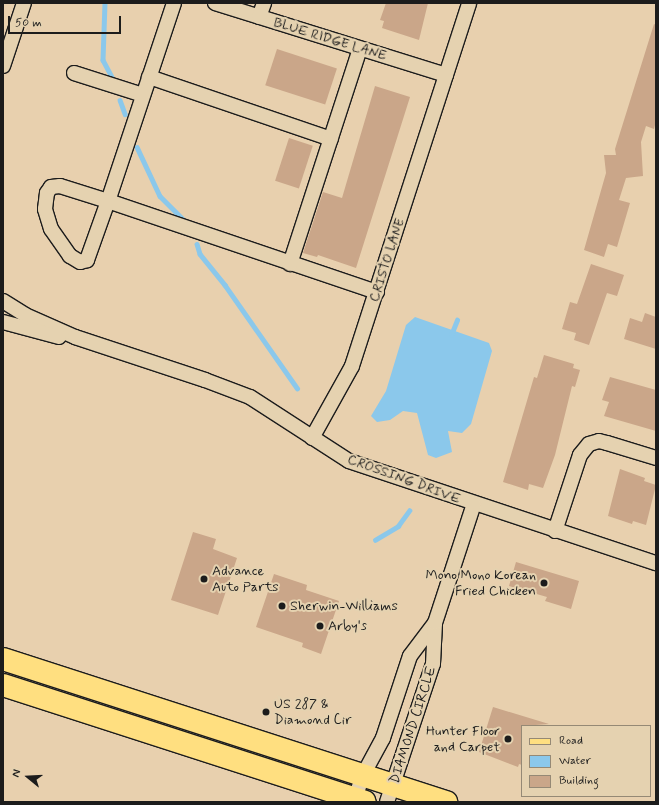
<!DOCTYPE html>
<style>
body{margin:0}
#map{position:relative;width:659px;height:805px;overflow:hidden;background:#e8d0ae;font-family:Mynerve,sans-serif}
div>[style]{position:absolute}
[style*='--x']{left:calc(var(--x)*1px);top:calc(var(--y)*1px);width:calc(var(--w)*1px);rotate:calc(var(--a)*1deg)}
.water>*{inset:0;background:#8bc8eb}
.stream>*{height:4.5px;margin:-2.25px;padding:0 2.25px;transform-origin:2.25px;border-radius:2.25px;background:#8bc8eb}
.building>*{inset:0;background:#caa689;transform-origin:0 0}
.roads{filter:drop-shadow(1px 0 #1c1c1c) drop-shadow(-1px 0 #1c1c1c) drop-shadow(0 1px #1c1c1c) drop-shadow(0 -1px #1c1c1c)}
.minor>*{height:14px;margin:-7px;padding:0 7px;transform-origin:7px;border-radius:7px;background:#e5d2b0}
.primary>*{height:22px;margin:-11px;padding:0 11px;transform-origin:11px;border-radius:11px;background:#ffdf80}
.dots>*{width:11px;height:11px;translate:-50% -50%;box-sizing:border-box;border:2px solid #e5d2b0;border-radius:50%}
span{translate:-50% -50%;white-space:nowrap;text-align:center;line-height:1.15;-webkit-text-stroke:4px #e5d2b0;paint-order:stroke}
.street-label{font-size:14px;color:#1c1c1c}
.poi-label{font-size:14px;color:#1c1c1c}
.left{translate:0 -50%;text-align:left}
.right{translate:-100% -50%;text-align:right}
.frame{position:absolute;inset:0;border:4px solid #1c1c1c;pointer-events:none}
.legend{position:absolute;left:521px;top:725px;width:130px;height:72px;box-sizing:border-box;background:#e5d2b0;border:1px solid #958975;margin:0;padding:5px 7px;list-style:none;font-size:12px;color:#1c1c1c}
.legend li{display:flex;align-items:center;gap:8px;height:20px}
.legend b{width:20px;border:1px solid #958975}
.north{position:absolute;left:8px;top:757px;width:40px;height:40px;-webkit-text-stroke:3px #e5d2b0;paint-order:stroke;rotate:288deg;font-size:11px;font-weight:700;line-height:16px;text-align:center;color:#1c1c1c}
.north::after{content:'';display:block;margin:auto;width:14px;height:18px;background:#1c1c1c;clip-path:polygon(50% 0,100% 100%,50% 72%,0 100%)}
.scale{position:absolute;left:8px;top:16px;width:113px;height:18px;box-sizing:border-box;border:2px solid #1c1c1c;border-top:0;padding-left:5px;font-size:12px;line-height:14px;white-space:nowrap;color:#1c1c1c;-webkit-text-stroke:3px #e5d2b0;paint-order:stroke}
</style>
<div id="map">
<div class="water">
<i style="clip-path:polygon(415px 317px,489px 343px,492px 351px,471px 424px,462px 433px,448px 431px,452px 452px,436px 458px,428px 455px,417px 413px,403px 411px,390px 420px,377px 422px,371px 416px,386px 391px,406px 325px)"></i>
</div>
<div class="stream">
<i style="--x:105;--y:3;--w:57;--a:92"></i>
<i style="--x:103;--y:60;--w:21;--a:62"></i>
<i style="--x:120;--y:100;--w:15;--a:70"></i>
<i style="--x:137;--y:147;--w:54;--a:64.9"></i>
<i style="--x:160;--y:196;--w:38;--a:45"></i>
<i style="--x:197;--y:244;--w:10;--a:73"></i>
<i style="--x:200;--y:254;--w:40;--a:51"></i>
<i style="--x:225;--y:285;--w:126;--a:55"></i>
<i style="--x:451;--y:335;--w:16;--a:-68"></i>
<i style="--x:375;--y:540;--w:27;--a:-31"></i>
<i style="--x:398;--y:526;--w:19;--a:-54"></i>
</div>
<div class="building">
<i style="clip-path:polygon(386px 3px,428px 3px,419px 40px,382px 28px,384px 21px,380px 20px)"></i>
<i style="clip-path:polygon(654px 24px,656px 25px,656px 121px,654px 129px,646px 126px,641px 142px,643px 176px,626px 178px,619px 200px,630px 203px,617px 247px,608px 244px,604px 257px,584px 250px,606px 173px,604px 155px,616px 155px,615px 149px)"></i>
<i style="left:277px;top:49px;width:63px;height:38px;rotate:18deg"></i>
<i style="clip-path:polygon(375px 86px,410px 97px,356px 268px,318px 255px,317px 257px,303px 253px,323px 192px,342px 198px)"></i>
<i style="left:289px;top:138px;width:25px;height:45px;rotate:18deg"></i>
<i style="clip-path:polygon(591px 264px,624px 275px,617px 296px,607px 293px,589px 345px,574px 340px,576px 333px,562px 329px,570px 302px,577px 304px)"></i>
<i style="clip-path:polygon(645px 313px,656px 317px,656px 349px,624px 339px,630px 318px,642px 322px)"></i>
<i style="clip-path:polygon(544px 355px,574px 364px,573px 368px,580px 370px,575px 387px,572px 386px,555px 455px,543px 488px,529px 484px,528px 490px,503px 482px,534px 377px,537px 378px)"></i>
<i style="clip-path:polygon(610px 377px,656px 390px,656px 431px,604px 416px,609px 402px,602px 400px)"></i>
<i style="clip-path:polygon(620px 469px,645px 478px,644px 481px,656px 485px,646px 525px,633px 521px,632px 524px,608px 516px)"></i>
<i style="clip-path:polygon(193px 532px,216px 539px,213px 549px,237px 558px,218px 615px,171px 600px)"></i>
<i style="clip-path:polygon(516px 562px,579px 581px,571px 609px,545px 601px,547px 597px,509px 586px)"></i>
<i style="clip-path:polygon(274px 574px,307px 585px,306px 590px,339px 601px,321px 654px,302px 647px,303px 643px,256px 627px)"></i>
<i style="clip-path:polygon(493px 707px,549px 724px,522px 726px,522px 765px,519px 764px,518px 767px,479px 752px)"></i>
</div>
<div class="roads">
<div class="minor">
<i style="--x:174;--y:3;--w:209;--a:108.4"></i>
<i style="--x:108;--y:201;--w:284;--a:18.7"></i>
<i style="--x:215;--y:3;--w:242;--a:17.3"></i>
<i style="--x:259;--y:17;--w:15;--a:-70"></i>
<i style="--x:3;--y:66;--w:66;--a:-71.6"></i>
<i style="--x:74;--y:73;--w:72;--a:17.7"></i>
<i style="--x:149;--y:77;--w:192;--a:18.8"></i>
<i style="--x:60;--y:186;--w:50;--a:17.4"></i>
<i style="--x:108;--y:201;--w:63;--a:109.6"></i>
<i style="--x:87;--y:260;--w:7;--a:164"></i>
<i style="--x:80;--y:262;--w:12;--a:-149"></i>
<i style="--x:70;--y:256;--w:33;--a:-125"></i>
<i style="--x:51;--y:229;--w:21;--a:-107"></i>
<i style="--x:45;--y:209;--w:16;--a:-83"></i>
<i style="--x:47;--y:193;--w:7;--a:-56"></i>
<i style="--x:51;--y:187;--w:9;--a:-6"></i>
<i style="--x:290;--y:264;--w:226;--a:-72"></i>
<i style="--x:3;--y:301;--w:26;--a:32"></i>
<i style="--x:25;--y:315;--w:55;--a:23.7"></i>
<i style="--x:75;--y:337;--w:137;--a:18.3"></i>
<i style="--x:205;--y:380;--w:48;--a:20.7"></i>
<i style="--x:250;--y:397;--w:118;--a:32.9"></i>
<i style="--x:349;--y:461;--w:324;--a:18.4"></i>
<i style="--x:3;--y:322;--w:58;--a:15"></i>
<i style="--x:312;--y:438;--w:82;--a:-60.9"></i>
<i style="--x:352;--y:366;--w:381;--a:-72.1"></i>
<i style="--x:555;--y:531;--w:80;--a:-71.8"></i>
<i style="--x:580;--y:455;--w:14;--a:-51"></i>
<i style="--x:589;--y:444;--w:10;--a:-17"></i>
<i style="--x:599;--y:441;--w:8;--a:14"></i>
<i style="--x:607;--y:443;--w:51;--a:17"></i>
<i style="--x:354;--y:802;--w:28;--a:-72"></i>
<i style="--x:363;--y:775;--w:42;--a:-61.6"></i>
<i style="--x:383;--y:738;--w:86;--a:-71.8"></i>
<i style="--x:410;--y:656;--w:41;--a:-52.9"></i>
<i style="--x:387;--y:802;--w:145;--a:-71.6"></i>
<i style="--x:433;--y:664;--w:41;--a:-87.2"></i>
<i style="--x:435;--y:623;--w:125;--a:-71.9"></i>
</div>
<div class="primary">
<i style="--x:3;--y:659;--w:466;--a:17.9"></i>
<i style="--x:3;--y:685;--w:380;--a:17.9"></i>
</div>
</div>
<div class="dots">
<i style="left:204px;top:579px;background:#1c1c1c"></i>
<i style="left:544px;top:583px;background:#1c1c1c"></i>
<i style="left:282px;top:606px;background:#1c1c1c"></i>
<i style="left:320px;top:626px;background:#1c1c1c"></i>
<i style="left:266px;top:712px;background:#1c1c1c"></i>
<i style="left:508px;top:739px;background:#1c1c1c"></i>
</div>
<div class="street-label">
<span style="left:330px;top:39px;rotate:17deg">BLUE RIDGE LANE</span>
<span style="left:387px;top:260px;rotate:-72deg">CRISTO LANE</span>
<span style="left:404px;top:479px;rotate:20deg">CROSSING DRIVE</span>
<span style="left:413px;top:725px;rotate:-72deg">DIAMOND CIRCLE</span>
</div>
<div class="poi-label">
<span class="left" style="left:212px;top:579px">Advance<br>Auto Parts</span>
<span class="right" style="left:536px;top:583px">Mono Mono Korean<br>Fried Chicken</span>
<span class="left" style="left:290px;top:606px">Sherwin-Williams</span>
<span class="left" style="left:328px;top:626px">Arby's</span>
<span class="left" style="left:274px;top:712px">US 287 &amp;<br>Diamond Cir</span>
<span class="right" style="left:500px;top:739px">Hunter Floor<br>and Carpet</span>
</div>
<div class="frame"></div>
<ul class="legend">
<li><b style="height:5px;background:#ffdf80"></b>Road</li>
<li><b style="height:11px;background:#8bc8eb"></b>Water</li>
<li><b style="height:11px;background:#caa689"></b>Building</li>
</ul>
<div class="north">N</div>
<div class="scale">50 m</div>
</div>
